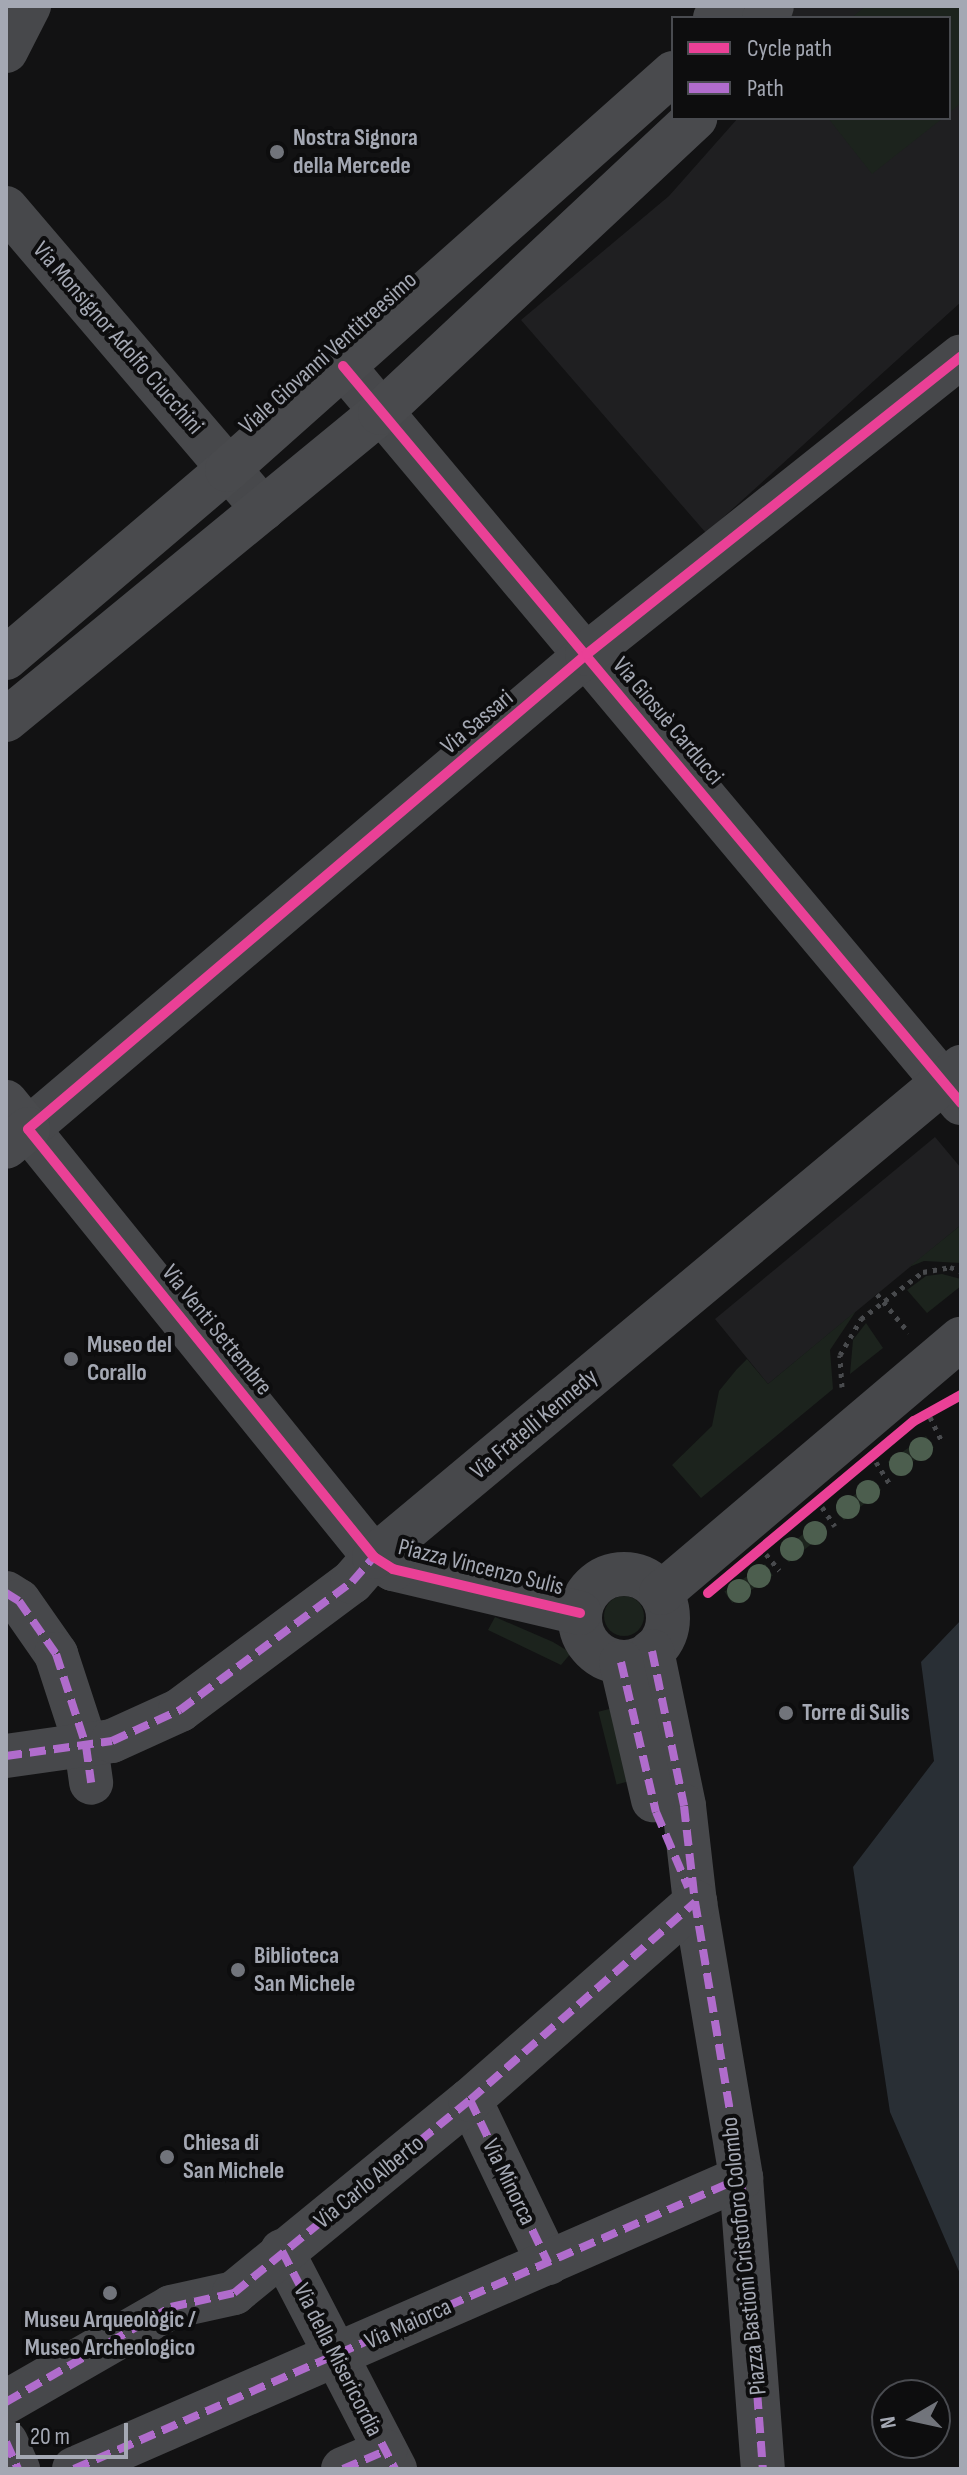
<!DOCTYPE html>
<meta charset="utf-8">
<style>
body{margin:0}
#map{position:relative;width:967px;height:2475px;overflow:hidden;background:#121213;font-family:"Sofia Sans Condensed",sans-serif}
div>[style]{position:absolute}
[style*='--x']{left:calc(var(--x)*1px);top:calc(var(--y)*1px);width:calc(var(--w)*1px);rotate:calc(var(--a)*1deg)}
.built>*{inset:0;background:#1f1f21}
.green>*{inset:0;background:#1c231d;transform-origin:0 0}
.round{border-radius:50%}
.water>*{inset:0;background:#292f35}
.path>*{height:5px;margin-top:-2.5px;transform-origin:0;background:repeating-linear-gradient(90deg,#484a4d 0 4px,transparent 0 10px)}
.minor>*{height:44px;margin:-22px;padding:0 22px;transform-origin:22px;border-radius:22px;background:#47484b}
.minor>.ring{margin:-22px;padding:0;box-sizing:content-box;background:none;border:44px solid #47484b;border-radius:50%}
.major>*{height:44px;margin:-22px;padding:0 22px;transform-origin:22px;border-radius:22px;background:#494a4d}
.quiet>*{height:8px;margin-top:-4px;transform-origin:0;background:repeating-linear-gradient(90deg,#b06ccc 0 16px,transparent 0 24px)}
.cycleway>*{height:10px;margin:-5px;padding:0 5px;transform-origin:5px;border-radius:5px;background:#ea4096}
.trees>*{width:24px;height:24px;margin:-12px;border-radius:50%;background:#4c5e4e}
.dots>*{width:22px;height:22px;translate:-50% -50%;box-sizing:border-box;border:4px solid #0d0d0e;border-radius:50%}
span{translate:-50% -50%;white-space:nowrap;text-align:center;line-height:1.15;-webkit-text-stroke:8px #0d0d0e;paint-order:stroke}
.poi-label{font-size:24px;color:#a4a8b3;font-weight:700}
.left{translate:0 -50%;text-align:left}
.street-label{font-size:24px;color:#a4a8b3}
.frame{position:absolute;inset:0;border:8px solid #a4a8b3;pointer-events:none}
.legend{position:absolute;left:671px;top:16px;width:280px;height:104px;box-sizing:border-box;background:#0d0d0e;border:2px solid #494b50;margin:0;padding:10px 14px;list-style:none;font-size:24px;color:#a4a8b3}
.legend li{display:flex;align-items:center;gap:16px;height:40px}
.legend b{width:40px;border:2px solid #494b50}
.north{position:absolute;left:871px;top:2379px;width:80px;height:80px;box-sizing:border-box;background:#0d0d0e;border:2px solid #494b50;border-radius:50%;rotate:261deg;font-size:22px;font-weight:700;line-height:32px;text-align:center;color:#a4a8b3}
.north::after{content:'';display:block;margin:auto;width:28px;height:36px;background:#71747b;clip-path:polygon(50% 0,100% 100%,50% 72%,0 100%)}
.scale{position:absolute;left:16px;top:2423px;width:112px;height:36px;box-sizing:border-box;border:4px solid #a4a8b3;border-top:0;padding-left:10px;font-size:24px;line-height:28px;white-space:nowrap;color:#a4a8b3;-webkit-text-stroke:6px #0d0d0e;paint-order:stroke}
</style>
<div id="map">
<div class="built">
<i style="clip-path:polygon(795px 6px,961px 6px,961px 302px,706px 533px,521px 320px,669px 196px,738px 118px,949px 118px,949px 18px,789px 18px)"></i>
<i style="clip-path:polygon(935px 1137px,961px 1168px,961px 1225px,768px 1384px,715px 1319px)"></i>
</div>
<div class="green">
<i style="clip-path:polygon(866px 6px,961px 6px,961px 103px,949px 113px,949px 18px,851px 18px)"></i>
<i style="clip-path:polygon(828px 118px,943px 118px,872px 174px)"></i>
<i style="clip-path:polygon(961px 1225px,961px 1263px,924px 1261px,909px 1267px)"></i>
<i style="clip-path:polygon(942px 1274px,961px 1279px,961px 1286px,927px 1313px,907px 1290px,926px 1276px)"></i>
<i style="clip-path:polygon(856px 1311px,830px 1350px,833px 1389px,701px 1498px,672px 1465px,712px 1426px,719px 1391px,737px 1369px,747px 1359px,768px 1384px)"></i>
<i style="clip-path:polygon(866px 1323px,883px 1348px,850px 1374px,853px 1340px)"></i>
<i style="left:926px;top:1436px;width:14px;height:46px;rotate:56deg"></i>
<i style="left:873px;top:1480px;width:13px;height:48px;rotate:51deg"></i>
<i style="left:818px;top:1522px;width:13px;height:48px;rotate:51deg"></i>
<i style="left:765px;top:1564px;width:14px;height:49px;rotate:56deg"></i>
<i class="round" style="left:604px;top:1596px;width:40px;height:40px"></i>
<i style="clip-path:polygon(495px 1617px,553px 1642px,571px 1653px,561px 1665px,488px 1630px)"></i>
<i style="left:613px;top:1708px;width:75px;height:15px;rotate:76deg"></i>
</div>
<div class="water">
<i style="clip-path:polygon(961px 1620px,961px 2276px,890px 2112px,853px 1867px,934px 1761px,921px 1662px)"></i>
</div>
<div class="path">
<i style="--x:877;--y:1294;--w:50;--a:50.6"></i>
<i style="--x:842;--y:1387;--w:32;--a:-94"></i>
<i style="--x:840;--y:1355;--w:42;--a:-59.7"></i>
<i style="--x:861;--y:1319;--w:78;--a:-37.2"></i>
<i style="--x:923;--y:1272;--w:27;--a:-10"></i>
<i style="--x:950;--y:1267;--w:12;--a:20"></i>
<i style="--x:930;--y:1417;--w:28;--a:64"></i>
<i style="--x:876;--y:1462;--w:25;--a:58"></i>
<i style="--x:822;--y:1507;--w:23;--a:56"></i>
<i style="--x:766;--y:1554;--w:21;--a:51"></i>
</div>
<div class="minor">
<i style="--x:6;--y:51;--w:51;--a:-62.9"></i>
<i style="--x:6;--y:208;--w:396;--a:49.5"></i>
<i style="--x:343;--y:366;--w:962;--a:50.02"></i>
<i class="ring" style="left:580px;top:1574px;width:44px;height:44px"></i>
<i style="--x:6;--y:1593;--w:15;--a:32"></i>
<i style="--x:19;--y:1601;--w:65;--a:55.1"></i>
<i style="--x:56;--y:1654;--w:97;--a:71.9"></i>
<i style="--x:86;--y:1746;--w:37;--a:82"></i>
<i style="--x:661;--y:1593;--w:393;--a:-40.3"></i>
<i style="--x:580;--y:1613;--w:192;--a:-166.8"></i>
<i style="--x:393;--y:1569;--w:22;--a:-148"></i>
<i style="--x:374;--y:1557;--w:550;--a:-128.95"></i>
<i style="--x:28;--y:1129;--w:734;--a:-40.36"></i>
<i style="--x:587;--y:654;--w:478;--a:-38.5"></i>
<i style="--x:652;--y:1651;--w:158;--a:78.3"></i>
<i style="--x:684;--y:1806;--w:97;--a:83.5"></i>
<i style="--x:695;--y:1902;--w:280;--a:80.5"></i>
<i style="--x:741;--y:2178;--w:292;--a:85.7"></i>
<i style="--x:621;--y:1662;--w:142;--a:76.9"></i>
<i style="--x:6;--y:1756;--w:107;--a:-8.1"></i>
<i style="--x:112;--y:1741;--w:75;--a:-24.5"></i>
<i style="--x:180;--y:1710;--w:214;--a:-36.7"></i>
<i style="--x:352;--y:1582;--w:33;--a:-49"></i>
<i style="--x:374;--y:1557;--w:765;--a:-39.85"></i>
<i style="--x:470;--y:2100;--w:181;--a:64.4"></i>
<i style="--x:282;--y:2251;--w:246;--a:62.6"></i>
<i style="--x:6;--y:2402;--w:190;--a:-29.9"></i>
<i style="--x:171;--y:2307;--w:65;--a:-12.5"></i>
<i style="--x:234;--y:2293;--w:305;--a:-39.3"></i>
<i style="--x:470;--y:2100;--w:300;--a:-41.3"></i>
<i style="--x:6;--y:2442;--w:30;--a:66"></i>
<i style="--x:74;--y:2469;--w:728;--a:-23.57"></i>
<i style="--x:343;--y:2469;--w:46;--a:-23.2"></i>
</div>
<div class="major">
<i style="--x:715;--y:18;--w:14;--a:-56"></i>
<i style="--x:764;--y:18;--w:14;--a:-56"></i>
<i style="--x:6;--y:658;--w:290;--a:-40.4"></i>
<i style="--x:227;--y:470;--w:597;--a:-41.67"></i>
<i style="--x:6;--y:720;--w:484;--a:-39.4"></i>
<i style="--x:380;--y:413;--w:432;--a:-43.1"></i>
<i style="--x:6;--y:1102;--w:35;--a:51"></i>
<i style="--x:28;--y:1129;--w:28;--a:141"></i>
</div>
<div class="quiet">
<i style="--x:6;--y:1593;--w:15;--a:32"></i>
<i style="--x:19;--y:1601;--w:65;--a:55.1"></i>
<i style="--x:56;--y:1654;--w:97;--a:71.9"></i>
<i style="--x:86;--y:1746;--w:37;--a:82"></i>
<i style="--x:652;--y:1651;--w:158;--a:78.3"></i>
<i style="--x:684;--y:1806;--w:97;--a:83.5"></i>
<i style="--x:695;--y:1902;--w:280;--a:80.5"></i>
<i style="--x:741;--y:2178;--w:292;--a:85.7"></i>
<i style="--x:621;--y:1662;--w:154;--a:76.9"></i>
<i style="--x:656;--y:1812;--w:82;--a:66.9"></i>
<i style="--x:6;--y:1756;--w:107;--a:-8.1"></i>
<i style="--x:112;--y:1741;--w:75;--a:-24.5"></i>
<i style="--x:180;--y:1710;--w:214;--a:-36.7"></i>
<i style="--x:352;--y:1582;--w:33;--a:-49"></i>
<i style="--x:470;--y:2100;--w:181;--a:64.4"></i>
<i style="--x:282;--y:2251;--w:246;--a:62.6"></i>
<i style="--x:6;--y:2402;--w:190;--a:-29.9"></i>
<i style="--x:171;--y:2307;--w:65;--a:-12.5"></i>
<i style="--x:234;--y:2293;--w:305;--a:-39.3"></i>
<i style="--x:470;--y:2100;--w:300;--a:-41.3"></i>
<i style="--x:6;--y:2442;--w:30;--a:66"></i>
<i style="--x:74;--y:2469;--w:728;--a:-23.57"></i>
<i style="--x:343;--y:2469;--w:46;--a:-23.2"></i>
</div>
<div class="cycleway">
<i style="--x:343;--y:366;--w:962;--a:50.02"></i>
<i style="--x:708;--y:1593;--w:268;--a:-39.9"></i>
<i style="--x:914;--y:1421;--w:54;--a:-29"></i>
<i style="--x:580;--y:1613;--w:192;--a:-166.8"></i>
<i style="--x:393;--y:1569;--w:22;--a:-148"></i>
<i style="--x:374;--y:1557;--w:550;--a:-128.95"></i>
<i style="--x:28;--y:1129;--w:734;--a:-40.36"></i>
<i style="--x:587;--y:654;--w:478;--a:-38.5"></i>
</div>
<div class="trees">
<i style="left:921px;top:1449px"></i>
<i style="left:901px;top:1464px"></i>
<i style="left:868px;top:1492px"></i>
<i style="left:848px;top:1507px"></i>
<i style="left:815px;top:1533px"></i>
<i style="left:792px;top:1549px"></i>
<i style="left:759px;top:1576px"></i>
<i style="left:739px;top:1591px"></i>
</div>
<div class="dots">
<i style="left:277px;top:152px;background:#71747b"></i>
<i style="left:71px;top:1359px;background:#71747b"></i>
<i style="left:786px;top:1713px;background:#71747b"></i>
<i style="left:238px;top:1970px;background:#71747b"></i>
<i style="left:167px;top:2157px;background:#71747b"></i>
<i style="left:110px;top:2293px;background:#71747b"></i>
</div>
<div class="poi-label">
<span class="left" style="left:293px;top:152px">Nostra Signora<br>della Mercede</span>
<span class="left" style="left:87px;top:1359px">Museo del<br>Corallo</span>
<span class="left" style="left:802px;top:1713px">Torre di Sulis</span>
<span class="left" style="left:254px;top:1970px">Biblioteca<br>San Michele</span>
<span class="left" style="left:183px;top:2157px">Chiesa di<br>San Michele</span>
<span style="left:110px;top:2334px">Museu Arqueològic /<br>Museo Archeologico</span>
</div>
<div class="street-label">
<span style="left:118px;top:338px;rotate:49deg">Via Monsignor Adolfo Ciucchini</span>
<span style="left:328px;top:353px;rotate:-42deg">Viale Giovanni Ventitreesimo</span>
<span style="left:668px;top:721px;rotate:50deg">Via Giosuè Carducci</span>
<span style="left:477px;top:722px;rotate:-40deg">Via Sassari</span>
<span style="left:217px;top:1330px;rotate:51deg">Via Venti Settembre</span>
<span style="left:534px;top:1424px;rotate:-40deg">Via Fratelli Kennedy</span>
<span style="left:481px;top:1567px;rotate:14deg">Piazza Vincenzo Sulis</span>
<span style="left:369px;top:2182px;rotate:-39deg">Via Carlo Alberto</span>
<span style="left:509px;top:2182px;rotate:64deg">Via Minorca</span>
<span style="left:744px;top:2256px;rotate:-96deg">Piazza Bastioni Cristoforo Colombo</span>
<span style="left:408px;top:2324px;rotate:-24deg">Via Maiorca</span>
<span style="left:338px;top:2360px;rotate:63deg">Via della Misericordia</span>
</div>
<div class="frame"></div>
<ul class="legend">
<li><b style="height:10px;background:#ea4096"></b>Cycle path</li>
<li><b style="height:10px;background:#b06ccc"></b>Path</li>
</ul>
<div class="north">N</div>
<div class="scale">20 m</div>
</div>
